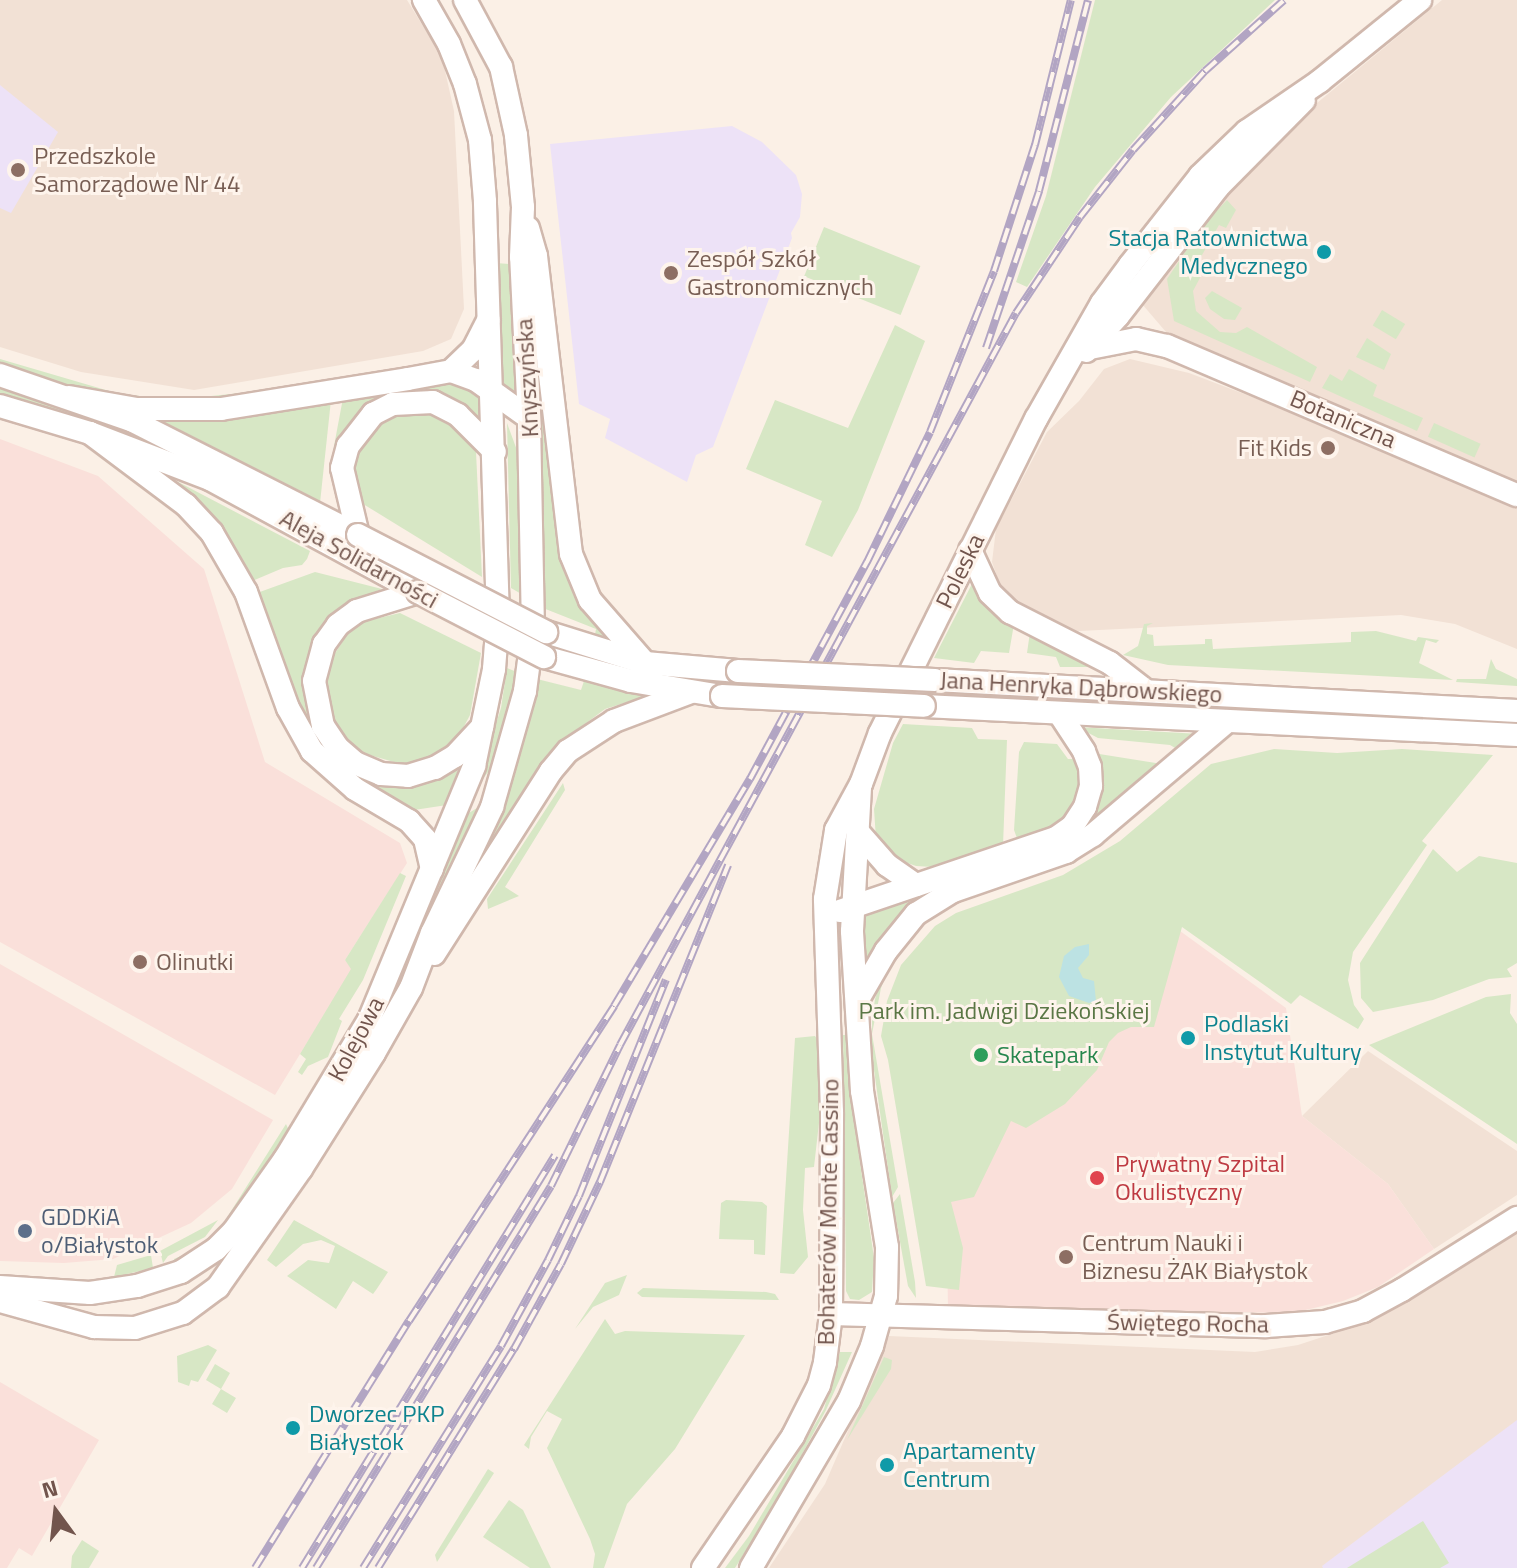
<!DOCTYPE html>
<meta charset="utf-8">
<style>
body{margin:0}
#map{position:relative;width:1517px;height:1568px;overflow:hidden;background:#fbf0e6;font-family:"Titillium Web",sans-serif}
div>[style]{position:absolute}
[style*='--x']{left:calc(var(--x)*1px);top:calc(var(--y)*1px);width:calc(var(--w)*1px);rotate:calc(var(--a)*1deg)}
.residential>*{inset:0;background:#f2e1d5}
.commercial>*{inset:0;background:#fae0da}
.education>*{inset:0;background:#ede2f7}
.green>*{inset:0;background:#d7e7c5;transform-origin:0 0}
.water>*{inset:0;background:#bce2e3}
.roads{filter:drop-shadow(2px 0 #d0b8ad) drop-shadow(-2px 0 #d0b8ad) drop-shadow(0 2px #d0b8ad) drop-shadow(0 -2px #d0b8ad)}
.secondary>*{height:22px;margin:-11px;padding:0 11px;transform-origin:11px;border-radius:11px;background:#fff}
.rail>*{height:8px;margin-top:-4px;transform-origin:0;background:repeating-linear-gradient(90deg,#fef4ec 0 15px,#b2a5c3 0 30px);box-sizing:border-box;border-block:2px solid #b2a5c3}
.bridges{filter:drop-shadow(2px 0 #d0b8ad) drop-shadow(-2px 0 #d0b8ad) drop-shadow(0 2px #d0b8ad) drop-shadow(0 -2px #d0b8ad)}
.secondary-bridge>*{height:22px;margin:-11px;padding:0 11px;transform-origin:11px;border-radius:11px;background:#fff}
.dots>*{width:22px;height:22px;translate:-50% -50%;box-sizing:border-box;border:4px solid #fef4ec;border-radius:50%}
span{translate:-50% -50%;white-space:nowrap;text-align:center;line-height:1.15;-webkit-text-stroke:6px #fef4ec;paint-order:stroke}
.education-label{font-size:24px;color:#785e54}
.left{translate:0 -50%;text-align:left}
.right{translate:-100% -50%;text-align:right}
.culture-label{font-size:24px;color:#0d838f}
.street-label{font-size:24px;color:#72554d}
.park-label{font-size:24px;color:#5a7745}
.leisure-label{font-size:24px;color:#27864d}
.health-label{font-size:24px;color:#be3a42}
.service-label{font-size:24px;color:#4e5e75}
.north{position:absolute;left:16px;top:1472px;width:80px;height:80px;-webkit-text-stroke:6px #fef4ec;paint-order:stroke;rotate:345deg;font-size:22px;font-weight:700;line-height:32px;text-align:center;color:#72554d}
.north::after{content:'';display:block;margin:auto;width:28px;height:36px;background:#72554d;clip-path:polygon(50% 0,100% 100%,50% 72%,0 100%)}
</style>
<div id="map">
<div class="residential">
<i style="clip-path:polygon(0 0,407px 0,442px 57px,454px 111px,464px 309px,451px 339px,423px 351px,194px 390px,81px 372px,0 347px)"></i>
<i style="clip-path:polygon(1442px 0,1517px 0,1517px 491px,1166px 332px,1142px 304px,1210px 206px,1283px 131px)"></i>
<i style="clip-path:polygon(1130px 359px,1189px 373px,1386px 448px,1517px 505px,1517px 649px,1455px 624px,1401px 615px,1079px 631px,1074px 638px,1019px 608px,1001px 588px,992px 562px,996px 529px,1047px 432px,1079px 401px,1104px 369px)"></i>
<i style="clip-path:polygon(1368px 1051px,1517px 1151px,1517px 1195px,1434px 1249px,1388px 1184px,1302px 1116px)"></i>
<i style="clip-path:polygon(1517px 1227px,1517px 1568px,769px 1568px,825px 1484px,889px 1336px,1255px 1352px,1298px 1345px,1365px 1323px)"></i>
</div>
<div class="commercial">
<i style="clip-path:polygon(0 439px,98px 476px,204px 569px,265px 762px,400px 843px,407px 863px,345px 960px,352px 969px,275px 1095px,0 942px)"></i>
<i style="clip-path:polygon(1158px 915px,1286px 1008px,1302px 1116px,1388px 1184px,1434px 1249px,1378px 1287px,1343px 1301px,1293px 1313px,948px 1307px,946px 1204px)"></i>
<i style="clip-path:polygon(0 964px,273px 1120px,232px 1189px,191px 1223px,113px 1259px,64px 1263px,0 1261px)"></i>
<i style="clip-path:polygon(0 1382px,99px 1440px,32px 1556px,19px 1548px,7px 1568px,0 1568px)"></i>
</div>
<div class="education">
<i style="clip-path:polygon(0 85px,58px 132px,11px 213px,0 208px)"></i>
<i style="clip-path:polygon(732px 126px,762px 142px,796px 175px,802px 194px,800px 217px,791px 233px,792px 238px,713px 447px,696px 455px,687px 482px,605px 438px,610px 419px,579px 404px,550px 144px)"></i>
<i style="clip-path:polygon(1517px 1420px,1517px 1568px,1323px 1568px,1322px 1566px)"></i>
</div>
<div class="green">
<i style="clip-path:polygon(1095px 0,1275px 0,1171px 97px,1095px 187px,1027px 287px,1016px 282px,1046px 196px)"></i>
<i style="clip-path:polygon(1227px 200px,1236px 210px,1226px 228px,1219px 225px,1193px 271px,1201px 276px,1193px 291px,1196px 311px,1220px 332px,1236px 333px,1247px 327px,1317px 367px,1310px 382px,1174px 321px,1167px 279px,1204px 224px)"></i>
<i style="left:824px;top:227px;width:104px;height:53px;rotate:22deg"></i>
<i style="clip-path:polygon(530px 262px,557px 536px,572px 586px,613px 643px,594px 640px,596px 629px,543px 608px)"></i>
<i style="clip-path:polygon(496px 263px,509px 264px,518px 405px,503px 388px)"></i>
<i style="clip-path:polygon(1212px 291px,1242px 308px,1235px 320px,1224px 319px,1210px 309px,1205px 298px)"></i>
<i style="left:1382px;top:310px;width:27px;height:18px;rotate:31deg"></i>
<i style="clip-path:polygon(895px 325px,925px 341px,858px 510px,832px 557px,805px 545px,822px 501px,746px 469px,775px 400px,848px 428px)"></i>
<i style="clip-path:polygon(1367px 338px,1391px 354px,1384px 370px,1356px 357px)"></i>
<i style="clip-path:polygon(0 359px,116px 393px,171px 400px,331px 384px,179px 404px,85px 392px,0 367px)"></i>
<i style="clip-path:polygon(1349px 369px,1377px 385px,1373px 396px,1423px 418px,1417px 431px,1322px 388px,1330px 374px,1342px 381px)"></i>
<i style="clip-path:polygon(431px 382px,460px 383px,482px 391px,485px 433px,433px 395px,403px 392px,381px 398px,353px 420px,344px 433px,335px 452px,331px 482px,334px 446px,343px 398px)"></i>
<i style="clip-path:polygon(0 385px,102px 419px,183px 454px,180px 458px,0 398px)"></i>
<i style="clip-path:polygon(331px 400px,320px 503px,144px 417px)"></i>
<i style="clip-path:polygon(431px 410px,466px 433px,476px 452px,482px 577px,355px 499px,352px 469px,360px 443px,386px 415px)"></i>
<i style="clip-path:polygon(507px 423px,518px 453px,523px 595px,511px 588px)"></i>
<i style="left:1434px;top:423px;width:51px;height:15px;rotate:24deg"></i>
<i style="clip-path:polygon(142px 463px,310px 551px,307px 559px,302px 565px,283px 568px,250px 582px)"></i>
<i style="clip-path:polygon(315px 572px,382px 589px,352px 601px,328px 621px,315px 642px,303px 683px,310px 727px,331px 758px,353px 774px,380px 784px,423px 784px,459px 766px,447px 805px,414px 810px,382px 798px,353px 781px,329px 759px,306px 728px,282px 674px,257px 593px)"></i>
<i style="clip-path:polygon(975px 578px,1014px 624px,1009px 653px,981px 651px,974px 663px,934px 658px)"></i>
<i style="clip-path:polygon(400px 613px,481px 653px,470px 715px,460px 734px,431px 758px,401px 764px,359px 752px,345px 741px,333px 723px,326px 682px,330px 661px,348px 633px,362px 622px)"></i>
<i style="clip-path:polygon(1153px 623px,1147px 626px,1147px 634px,1153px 635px,1154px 646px,1205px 644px,1205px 639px,1212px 639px,1213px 649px,1351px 642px,1351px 632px,1376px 631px,1416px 641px,1418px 637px,1439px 640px,1436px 643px,1426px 640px,1419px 663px,1453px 680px,1168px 665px,1123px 655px,1138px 646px,1144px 624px)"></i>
<i style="clip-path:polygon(1030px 632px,1099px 667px,1060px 667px,1056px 657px,1027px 653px)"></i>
<i style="clip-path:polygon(1491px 659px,1496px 669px,1517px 679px,1517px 686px,1456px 682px,1457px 679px,1486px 679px)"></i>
<i style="clip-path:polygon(507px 668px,517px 672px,502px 741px,494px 764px,474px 791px,501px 708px)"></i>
<i style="clip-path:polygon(537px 679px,581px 690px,584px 681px,650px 695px,605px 709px,562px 741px,543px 764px,438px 934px,521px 752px)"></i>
<i style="clip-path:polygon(903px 724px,972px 728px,978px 739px,1007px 740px,1003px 846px,933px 867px,916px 866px,896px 859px,876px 839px,874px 809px,893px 743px)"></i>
<i style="clip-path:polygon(1077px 727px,1200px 734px,1177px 749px,1170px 745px,1098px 738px)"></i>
<i style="clip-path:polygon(1024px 742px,1057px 744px,1068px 759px,1077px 759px,1080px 787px,1065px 820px,1051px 830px,1018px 841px,1014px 830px,1019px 752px)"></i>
<i style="clip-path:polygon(1274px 749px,1337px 753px,1402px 749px,1493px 755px,1422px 841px,1427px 845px,1353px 952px,1348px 980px,1354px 1005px,1364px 1019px,1358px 1029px,1300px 995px,1291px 1004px,1182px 927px,1154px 1027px,1131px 1027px,1118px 1033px,1109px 1042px,1097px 1070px,1065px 1104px,1026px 1128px,1011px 1121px,974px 1197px,951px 1202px,963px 1248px,959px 1290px,926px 1286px,888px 1060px,881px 1036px,887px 1001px,901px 965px,935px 926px,956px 913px,1063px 875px,1120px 841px,1211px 764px)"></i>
<i style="clip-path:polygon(1093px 753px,1162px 764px,1076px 835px)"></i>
<i style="clip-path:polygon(563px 783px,565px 790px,505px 887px,519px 896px,488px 909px,487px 899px)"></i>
<i style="clip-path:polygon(477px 808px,417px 943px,414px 941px,464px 816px)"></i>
<i style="clip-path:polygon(1433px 849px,1457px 872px,1479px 856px,1517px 863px,1517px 963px,1507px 969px,1512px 977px,1489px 979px,1433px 1000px,1373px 1012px,1361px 998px,1360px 963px)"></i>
<i style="clip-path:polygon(400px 873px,406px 876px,363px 980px,339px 1019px,342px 1021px,328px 1057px,308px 1066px,302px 1075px,298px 1072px,306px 1059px,300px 1054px,351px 969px,345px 960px)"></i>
<i style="clip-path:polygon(1015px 880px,955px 902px,929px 918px,889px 966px,881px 988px,872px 1034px,898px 1187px,892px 1197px,872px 1056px,872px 1020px,875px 999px,886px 965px,908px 934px,940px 907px)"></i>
<i style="clip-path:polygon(946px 881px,863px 979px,863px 913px)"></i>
<i style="clip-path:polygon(1511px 994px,1510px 1013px,1517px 1024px,1517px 1144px,1369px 1045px,1486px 997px)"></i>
<i style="clip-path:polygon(843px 1035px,847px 1035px,850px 1094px,874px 1258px,872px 1292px,859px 1300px,850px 1299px,846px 1291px)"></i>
<i style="clip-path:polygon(815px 1036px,819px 1042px,820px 1114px,814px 1167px,805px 1168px,803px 1210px,808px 1257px,794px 1274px,780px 1273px,795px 1038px)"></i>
<i style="clip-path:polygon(286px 1124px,290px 1133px,287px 1142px,238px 1213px,213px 1241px,173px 1267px,174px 1259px,203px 1246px,216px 1235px)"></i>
<i style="clip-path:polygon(900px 1194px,915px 1282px,916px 1298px,908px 1286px,893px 1203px)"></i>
<i style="clip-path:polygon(726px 1200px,762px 1202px,767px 1206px,765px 1255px,754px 1254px,754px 1240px,719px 1239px,721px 1203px)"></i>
<i style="clip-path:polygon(218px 1220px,205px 1237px,168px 1256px,163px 1263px,160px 1251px)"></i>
<i style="clip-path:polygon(294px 1220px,388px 1272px,376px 1290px,373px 1294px,353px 1281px,336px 1309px,287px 1276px,308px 1260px,329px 1263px,335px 1246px,321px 1240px,303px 1244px,276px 1267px,267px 1260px)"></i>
<i style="clip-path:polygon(151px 1255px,153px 1268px,114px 1277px,117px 1265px)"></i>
<i style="clip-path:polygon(627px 1275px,619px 1295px,593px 1307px,575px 1329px,605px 1283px)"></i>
<i style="clip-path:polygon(643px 1288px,766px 1292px,775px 1294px,779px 1300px,642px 1297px,637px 1293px)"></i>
<i style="clip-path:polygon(605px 1319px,615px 1334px,625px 1331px,745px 1335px,675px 1449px,627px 1504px,604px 1568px,593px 1568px,595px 1554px,590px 1539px,547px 1448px,562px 1419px,547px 1411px,531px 1437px,529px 1449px,524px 1445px)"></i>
<i style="clip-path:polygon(208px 1345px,217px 1350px,198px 1382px,191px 1380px,189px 1386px,178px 1382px,177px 1356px)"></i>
<i style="clip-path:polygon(840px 1352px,852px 1352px,826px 1410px,774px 1506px,735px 1568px,725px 1568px,749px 1536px,824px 1409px)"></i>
<i style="clip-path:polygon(884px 1357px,892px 1360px,891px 1369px,847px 1440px)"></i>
<i style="clip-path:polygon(215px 1364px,230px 1373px,221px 1389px,236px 1398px,227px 1413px,212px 1404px,221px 1389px,206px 1380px)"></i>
<i style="clip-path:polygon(488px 1469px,494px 1473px,437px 1562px,435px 1555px)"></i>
<i style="clip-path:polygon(509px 1500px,523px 1510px,551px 1568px,530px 1568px,483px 1537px)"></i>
<i style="clip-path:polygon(1423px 1521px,1449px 1563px,1440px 1568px,1347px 1568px)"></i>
<i style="clip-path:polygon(82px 1540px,99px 1551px,89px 1568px,71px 1568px,72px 1556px)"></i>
</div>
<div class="water">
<i style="clip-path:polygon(1089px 944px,1089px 955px,1078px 968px,1083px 978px,1094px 981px,1096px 1001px,1089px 1003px,1069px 996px,1059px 977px,1064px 956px,1075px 947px)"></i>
</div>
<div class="roads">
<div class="secondary">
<i style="--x:528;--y:228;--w:29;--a:74"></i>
<i style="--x:536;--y:256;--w:300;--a:83.3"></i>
<i style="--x:571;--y:554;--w:50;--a:67.6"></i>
<i style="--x:590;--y:600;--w:84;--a:48.9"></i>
<i style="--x:1090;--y:348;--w:47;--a:-11.1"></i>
<i style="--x:1136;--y:339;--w:32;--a:13"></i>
<i style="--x:1167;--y:346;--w:380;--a:23.1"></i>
<i style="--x:1086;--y:351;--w:47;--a:-47.6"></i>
<i style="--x:1118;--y:316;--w:163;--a:-52.2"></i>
<i style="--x:1218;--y:187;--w:122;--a:-45.3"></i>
<i style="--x:451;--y:371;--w:27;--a:20"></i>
<i style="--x:476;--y:380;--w:65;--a:35.6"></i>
<i style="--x:0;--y:375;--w:139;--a:19"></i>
<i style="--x:131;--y:420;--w:254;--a:26.9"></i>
<i style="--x:69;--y:397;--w:69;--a:10"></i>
<i style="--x:137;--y:409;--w:84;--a:0"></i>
<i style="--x:221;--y:409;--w:189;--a:-9.1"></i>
<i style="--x:408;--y:379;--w:44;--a:-10.5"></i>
<i style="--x:451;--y:371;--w:30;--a:-44"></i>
<i style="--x:473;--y:350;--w:34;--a:-63"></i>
<i style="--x:0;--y:406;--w:94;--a:16.7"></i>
<i style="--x:90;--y:433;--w:129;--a:21"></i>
<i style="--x:210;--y:479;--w:237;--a:28.5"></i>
<i style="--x:90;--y:433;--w:120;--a:36.9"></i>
<i style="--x:186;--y:505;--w:38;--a:47"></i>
<i style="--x:212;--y:533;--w:68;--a:60"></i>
<i style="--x:246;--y:592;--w:123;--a:70.1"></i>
<i style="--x:288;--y:708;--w:49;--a:60.8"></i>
<i style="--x:312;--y:751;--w:57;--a:41.5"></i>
<i style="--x:355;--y:789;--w:63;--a:30.7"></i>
<i style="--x:409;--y:821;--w:24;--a:48"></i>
<i style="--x:425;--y:839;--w:31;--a:77"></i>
<i style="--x:358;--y:535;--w:69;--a:-103.4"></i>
<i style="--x:342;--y:468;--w:23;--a:-75"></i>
<i style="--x:348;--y:446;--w:41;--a:-52"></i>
<i style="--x:373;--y:414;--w:22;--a:-27"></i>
<i style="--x:393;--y:404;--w:40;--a:-2.9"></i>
<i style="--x:433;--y:402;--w:28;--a:27"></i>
<i style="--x:458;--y:415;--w:52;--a:45"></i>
<i style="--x:970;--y:550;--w:47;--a:65.1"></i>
<i style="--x:990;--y:593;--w:28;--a:44"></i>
<i style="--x:1010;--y:612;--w:112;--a:27"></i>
<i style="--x:1110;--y:663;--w:44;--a:37.6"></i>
<i style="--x:418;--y:592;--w:64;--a:162.7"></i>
<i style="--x:357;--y:611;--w:24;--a:144"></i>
<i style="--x:338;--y:625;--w:24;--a:126"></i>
<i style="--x:324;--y:644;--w:38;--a:105"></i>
<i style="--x:314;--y:681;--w:46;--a:78.7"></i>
<i style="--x:323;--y:726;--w:27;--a:56"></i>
<i style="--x:338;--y:748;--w:23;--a:41"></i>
<i style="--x:355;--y:763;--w:28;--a:23"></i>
<i style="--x:381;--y:774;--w:27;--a:4"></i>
<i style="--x:408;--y:776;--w:28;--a:-17"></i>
<i style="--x:435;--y:768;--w:23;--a:-31"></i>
<i style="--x:455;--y:756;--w:40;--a:-47"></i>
<i style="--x:546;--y:632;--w:104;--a:17.4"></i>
<i style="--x:645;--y:663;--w:93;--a:4.9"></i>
<i style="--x:544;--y:657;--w:90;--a:15.4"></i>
<i style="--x:631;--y:681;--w:92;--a:9.4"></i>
<i style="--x:935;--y:680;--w:583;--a:3.05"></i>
<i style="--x:924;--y:706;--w:594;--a:2.8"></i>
<i style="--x:858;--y:832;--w:44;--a:48.7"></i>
<i style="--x:887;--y:865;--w:35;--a:35"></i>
<i style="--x:840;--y:911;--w:228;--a:-18.7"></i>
<i style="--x:1056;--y:838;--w:19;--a:-35"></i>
<i style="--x:1072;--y:827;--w:24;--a:-57"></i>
<i style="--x:1085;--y:807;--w:22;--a:-74"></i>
<i style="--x:1091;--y:786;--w:19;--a:-93"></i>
<i style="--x:1090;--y:767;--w:17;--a:-111"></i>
<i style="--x:1084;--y:751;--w:45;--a:-123.3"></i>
<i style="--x:434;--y:954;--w:217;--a:-57.4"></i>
<i style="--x:551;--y:771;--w:26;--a:-50"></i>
<i style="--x:568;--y:751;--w:55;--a:-33.1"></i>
<i style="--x:614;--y:721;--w:82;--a:-20.6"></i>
<i style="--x:857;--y:1001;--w:58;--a:-59.9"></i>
<i style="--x:886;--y:951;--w:48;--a:-51"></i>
<i style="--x:916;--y:914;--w:44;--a:-31.9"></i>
<i style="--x:953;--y:891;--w:120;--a:-19"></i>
<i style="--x:1066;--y:852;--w:32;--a:-32"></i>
<i style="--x:1093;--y:835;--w:173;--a:-40.3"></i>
<i style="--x:0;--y:1287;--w:90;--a:3.8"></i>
<i style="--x:90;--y:1293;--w:48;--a:-8.5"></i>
<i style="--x:137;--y:1286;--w:46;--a:-17.7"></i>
<i style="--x:181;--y:1272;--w:42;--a:-33.3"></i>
<i style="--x:216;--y:1249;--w:25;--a:-45"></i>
<i style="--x:234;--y:1231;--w:88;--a:-54.7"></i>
<i style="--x:285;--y:1159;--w:162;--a:-58.9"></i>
<i style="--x:369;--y:1020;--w:275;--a:-67.5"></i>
<i style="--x:474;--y:766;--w:99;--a:-78.3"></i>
<i style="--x:494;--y:669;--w:51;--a:-85.5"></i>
<i style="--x:498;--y:618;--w:417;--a:-91.8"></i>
<i style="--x:485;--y:201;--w:61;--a:-94.7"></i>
<i style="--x:480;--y:140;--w:58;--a:-105"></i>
<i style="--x:465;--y:84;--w:43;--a:-111.8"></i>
<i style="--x:449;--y:44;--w:51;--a:-119.6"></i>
<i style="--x:0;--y:1301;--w:98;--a:15.5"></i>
<i style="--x:94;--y:1327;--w:41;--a:1.4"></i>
<i style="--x:135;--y:1328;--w:50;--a:-17.4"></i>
<i style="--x:183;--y:1313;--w:44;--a:-36.6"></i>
<i style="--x:218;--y:1287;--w:144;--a:-54.9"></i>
<i style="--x:301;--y:1169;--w:137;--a:-57.8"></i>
<i style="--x:374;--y:1053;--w:75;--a:-60.4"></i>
<i style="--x:411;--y:988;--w:59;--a:-69.1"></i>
<i style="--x:432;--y:933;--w:140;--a:-64.5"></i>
<i style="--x:492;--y:807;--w:121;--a:-74.1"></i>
<i style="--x:525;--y:691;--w:62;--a:-82.5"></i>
<i style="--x:533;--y:630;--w:212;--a:-91.1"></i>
<i style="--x:529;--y:418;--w:161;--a:-92.8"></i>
<i style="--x:521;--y:257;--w:50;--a:-87.7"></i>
<i style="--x:523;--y:207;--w:72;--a:-95.6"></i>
<i style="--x:516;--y:135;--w:70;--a:-102.4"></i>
<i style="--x:501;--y:67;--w:76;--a:-118.2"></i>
<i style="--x:831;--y:1314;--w:435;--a:1.6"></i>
<i style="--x:1266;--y:1326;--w:59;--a:-3.9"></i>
<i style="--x:1325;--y:1322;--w:40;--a:-16"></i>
<i style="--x:1363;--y:1311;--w:44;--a:-28.3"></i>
<i style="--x:1402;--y:1290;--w:136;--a:-32.1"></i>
<i style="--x:703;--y:1568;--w:160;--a:-55.7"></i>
<i style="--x:793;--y:1436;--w:57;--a:-63"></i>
<i style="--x:819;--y:1385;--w:24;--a:-75"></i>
<i style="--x:825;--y:1362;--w:48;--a:-82.9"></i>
<i style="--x:831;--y:1314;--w:202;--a:-89.7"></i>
<i style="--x:832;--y:1112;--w:213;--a:-91.9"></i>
<i style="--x:825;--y:899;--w:70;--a:-80.9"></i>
<i style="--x:836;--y:830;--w:52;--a:-61.5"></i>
<i style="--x:861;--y:784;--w:54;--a:-69.6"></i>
<i style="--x:880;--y:733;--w:351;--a:-63.6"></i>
<i style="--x:1036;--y:419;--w:133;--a:-60.4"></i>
<i style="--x:1102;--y:303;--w:47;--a:-53.6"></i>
<i style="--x:1130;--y:265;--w:113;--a:-51.8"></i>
<i style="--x:1200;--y:176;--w:65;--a:-43.8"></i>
<i style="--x:1247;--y:131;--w:88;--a:-34.4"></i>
<i style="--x:1320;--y:81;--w:129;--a:-39"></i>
<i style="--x:751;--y:1568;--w:194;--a:-59.6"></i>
<i style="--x:849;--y:1401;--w:60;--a:-67.3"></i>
<i style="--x:872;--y:1346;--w:52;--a:-74.4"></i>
<i style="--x:886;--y:1296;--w:49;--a:-88.8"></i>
<i style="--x:887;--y:1247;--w:158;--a:-99.1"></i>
<i style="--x:862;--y:1091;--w:160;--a:-93.6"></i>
<i style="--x:852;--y:931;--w:142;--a:-86.8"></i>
</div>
</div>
<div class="rail">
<i style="--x:986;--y:348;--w:166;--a:-71.3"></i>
<i style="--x:1039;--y:191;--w:197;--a:-75.6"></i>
<i style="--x:255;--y:1568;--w:291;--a:-58.1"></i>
<i style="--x:409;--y:1321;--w:376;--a:-56.9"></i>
<i style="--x:614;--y:1006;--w:265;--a:-59.1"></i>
<i style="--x:750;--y:779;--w:247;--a:-61.7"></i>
<i style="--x:867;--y:562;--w:144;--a:-64.1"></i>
<i style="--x:930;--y:432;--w:173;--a:-68.3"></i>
<i style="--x:994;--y:271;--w:133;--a:-72"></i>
<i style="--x:1035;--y:145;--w:149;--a:-76.1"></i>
<i style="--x:302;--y:1568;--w:484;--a:-58.5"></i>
<i style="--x:316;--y:1568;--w:448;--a:-58.4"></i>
<i style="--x:551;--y:1186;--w:157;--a:-63.9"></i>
<i style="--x:620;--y:1045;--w:832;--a:-61.59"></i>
<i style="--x:1016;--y:313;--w:115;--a:-56.3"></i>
<i style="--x:1080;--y:217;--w:85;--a:-51.7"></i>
<i style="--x:1133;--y:150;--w:107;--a:-47.7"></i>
<i style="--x:1205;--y:71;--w:106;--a:-41.9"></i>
<i style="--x:363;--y:1568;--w:261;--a:-58.1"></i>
<i style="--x:501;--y:1346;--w:98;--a:-61.3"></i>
<i style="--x:548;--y:1260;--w:71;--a:-64.2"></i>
<i style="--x:579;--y:1196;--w:233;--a:-68.1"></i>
<i style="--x:378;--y:1568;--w:258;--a:-58.2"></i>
<i style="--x:514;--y:1349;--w:97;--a:-61.1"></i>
<i style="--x:561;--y:1264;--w:91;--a:-64.6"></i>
<i style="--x:600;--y:1182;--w:342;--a:-68"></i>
</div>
<div class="bridges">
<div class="secondary-bridge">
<i style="--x:358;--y:535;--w:212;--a:27.3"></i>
<i style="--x:418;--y:592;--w:142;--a:27.3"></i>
<i style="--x:738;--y:671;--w:197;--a:2.6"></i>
<i style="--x:722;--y:696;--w:202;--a:2.8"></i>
</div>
</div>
<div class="dots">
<i style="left:18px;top:170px;background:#8d6e63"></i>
<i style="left:1324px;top:252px;background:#0f9aa8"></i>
<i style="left:671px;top:273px;background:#8d6e63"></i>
<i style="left:1328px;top:448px;background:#8d6e63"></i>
<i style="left:140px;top:962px;background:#8d6e63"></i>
<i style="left:1188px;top:1038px;background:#0f9aa8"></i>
<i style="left:981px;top:1055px;background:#2e9e5b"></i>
<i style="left:1097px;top:1178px;background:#e0444e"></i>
<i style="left:25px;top:1231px;background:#5c6f8a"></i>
<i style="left:1066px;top:1257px;background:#8d6e63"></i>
<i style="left:293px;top:1428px;background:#0f9aa8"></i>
<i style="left:887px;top:1465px;background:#0f9aa8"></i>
</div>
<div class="education-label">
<span class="left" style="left:34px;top:170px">Przedszkole<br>Samorządowe Nr 44</span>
<span class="left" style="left:687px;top:273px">Zespół Szkół<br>Gastronomicznych</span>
<span class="right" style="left:1312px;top:448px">Fit Kids</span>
<span class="left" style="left:156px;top:962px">Olinutki</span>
<span class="left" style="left:1082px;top:1257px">Centrum Nauki i<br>Biznesu ŻAK Białystok</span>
</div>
<div class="culture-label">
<span class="right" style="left:1308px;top:252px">Stacja Ratownictwa<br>Medycznego</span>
<span class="left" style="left:1204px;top:1038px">Podlaski<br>Instytut Kultury</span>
<span class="left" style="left:309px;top:1428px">Dworzec PKP<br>Białystok</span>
<span class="left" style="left:903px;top:1465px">Apartamenty<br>Centrum</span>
</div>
<div class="street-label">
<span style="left:527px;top:378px;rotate:-93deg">Knyszyńska</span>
<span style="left:1343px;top:419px;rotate:23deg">Botaniczna</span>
<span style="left:359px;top:559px;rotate:29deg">Aleja Solidarności</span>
<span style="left:960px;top:571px;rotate:-64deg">Poleska</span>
<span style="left:1081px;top:687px;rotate:3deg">Jana Henryka Dąbrowskiego</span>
<span style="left:356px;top:1039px;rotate:-62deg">Kolejowa</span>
<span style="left:828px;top:1212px;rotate:-89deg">Bohaterów Monte Cassino</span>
<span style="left:1188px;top:1323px;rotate:1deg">Świętego Rocha</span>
</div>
<div class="park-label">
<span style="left:1004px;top:1011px">Park im. Jadwigi Dziekońskiej</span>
</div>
<div class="leisure-label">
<span class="left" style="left:997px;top:1055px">Skatepark</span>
</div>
<div class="health-label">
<span class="left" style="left:1115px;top:1178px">Prywatny Szpital<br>Okulistyczny</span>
</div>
<div class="service-label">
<span class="left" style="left:41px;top:1231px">GDDKiA<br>o/Białystok</span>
</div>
<div class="north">N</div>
</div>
